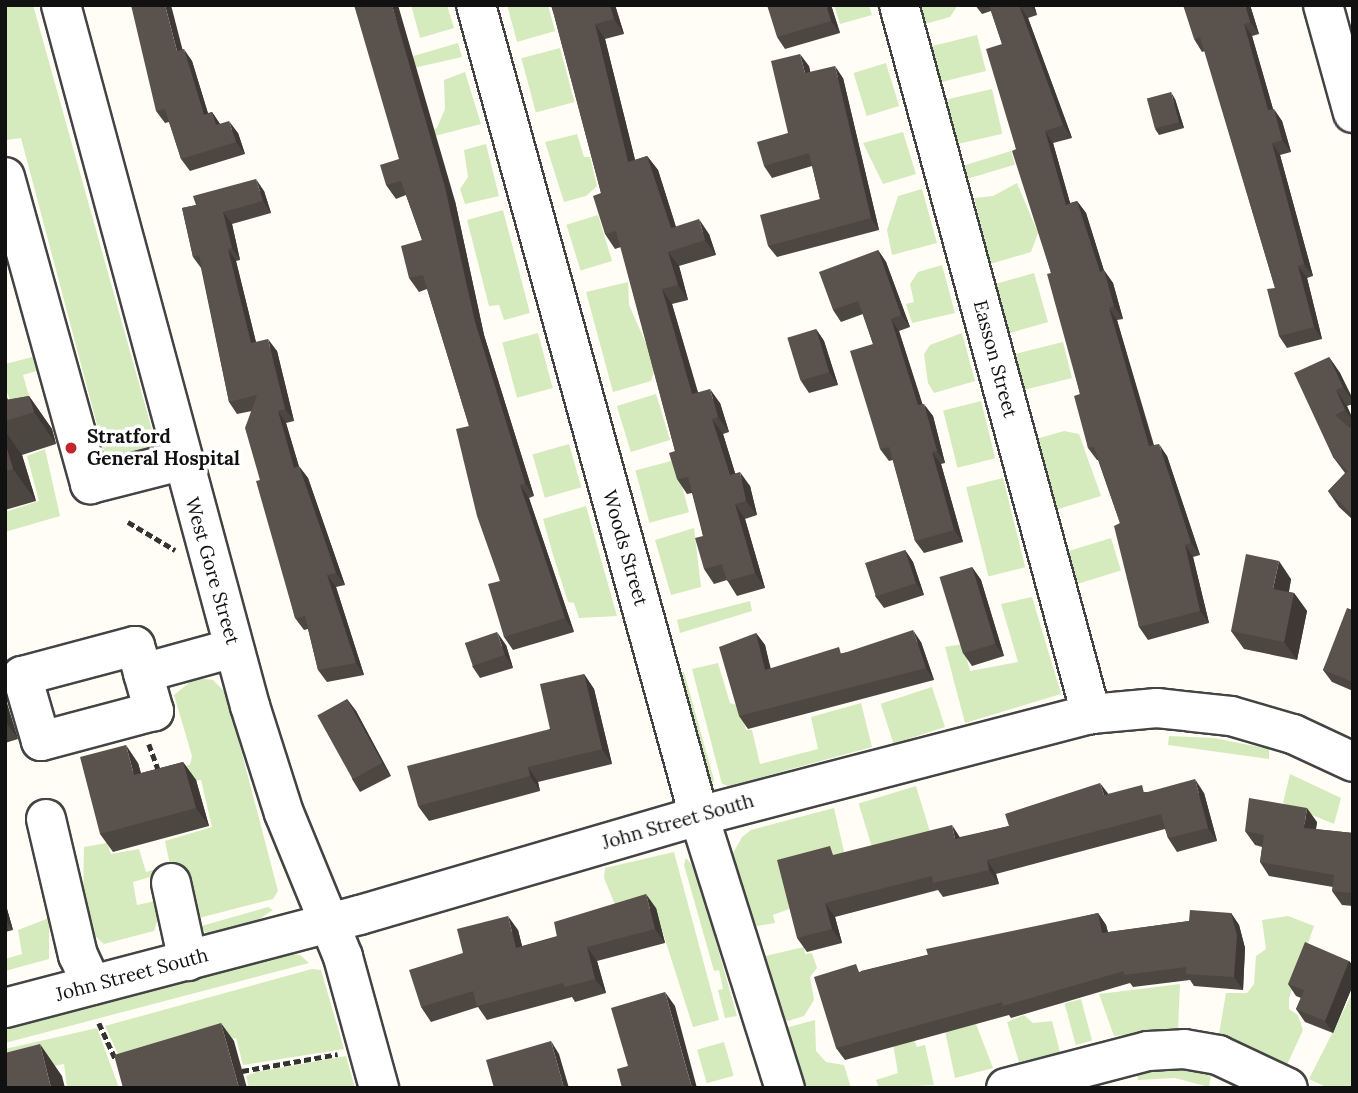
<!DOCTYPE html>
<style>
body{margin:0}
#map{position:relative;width:1358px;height:1093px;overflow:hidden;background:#fffdf5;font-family:Lora,serif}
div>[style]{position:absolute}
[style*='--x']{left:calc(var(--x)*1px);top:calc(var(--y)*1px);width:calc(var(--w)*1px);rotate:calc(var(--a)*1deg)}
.green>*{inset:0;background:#d5ebbd;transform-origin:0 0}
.path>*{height:4.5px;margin-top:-2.25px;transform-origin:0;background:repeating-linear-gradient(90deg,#333 0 7px,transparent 0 10.5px)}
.roads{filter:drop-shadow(2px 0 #444) drop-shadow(-2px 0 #444) drop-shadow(0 2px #444) drop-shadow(0 -2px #444)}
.minor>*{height:38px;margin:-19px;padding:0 19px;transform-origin:19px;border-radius:19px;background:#fff}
.wall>*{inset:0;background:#4d4742}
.shaded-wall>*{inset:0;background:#3f3936}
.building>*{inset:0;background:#5a524d;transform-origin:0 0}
.dots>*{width:19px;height:19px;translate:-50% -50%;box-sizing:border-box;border:4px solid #fff;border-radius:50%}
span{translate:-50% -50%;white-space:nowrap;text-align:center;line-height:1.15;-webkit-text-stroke:7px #fff;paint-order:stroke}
.street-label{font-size:19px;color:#111}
.poi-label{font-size:19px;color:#111;font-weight:700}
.left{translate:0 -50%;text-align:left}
.frame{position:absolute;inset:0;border:7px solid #111;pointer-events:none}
</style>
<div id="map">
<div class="green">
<i style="clip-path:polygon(5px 5px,33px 5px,154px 437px,149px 453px,112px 460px,104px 451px,21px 138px,5px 140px)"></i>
<i style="clip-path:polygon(411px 5px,447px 5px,454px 28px,420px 38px)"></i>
<i style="clip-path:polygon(507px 5px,548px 5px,555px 31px,517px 42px)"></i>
<i style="clip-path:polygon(834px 5px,869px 5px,872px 15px,840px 24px)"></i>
<i style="clip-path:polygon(915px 5px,958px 5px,950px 17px,921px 25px)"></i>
<i style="left:977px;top:35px;width:37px;height:49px;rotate:76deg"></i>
<i style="clip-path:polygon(458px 43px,462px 57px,396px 72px,393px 62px)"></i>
<i style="left:560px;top:48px;width:56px;height:40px;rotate:75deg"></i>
<i style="left:886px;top:63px;width:45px;height:34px;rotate:73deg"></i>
<i style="clip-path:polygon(465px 72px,481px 124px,404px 144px,402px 138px,437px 128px,445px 109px,444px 80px)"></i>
<i style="left:992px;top:89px;width:46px;height:49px;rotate:77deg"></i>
<i style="clip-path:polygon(903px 132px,916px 174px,883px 184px,863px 143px)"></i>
<i style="clip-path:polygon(577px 134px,584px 157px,590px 157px,597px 186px,586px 196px,564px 202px,545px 142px)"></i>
<i style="clip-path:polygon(486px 144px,499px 196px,465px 204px,460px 189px,468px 177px,464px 150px)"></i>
<i style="left:1011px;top:151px;width:14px;height:51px;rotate:73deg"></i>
<i style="clip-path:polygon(1017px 183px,1038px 233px,1031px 252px,990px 264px,974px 198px,993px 196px)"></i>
<i style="clip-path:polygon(922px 189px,937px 243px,892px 255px,887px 230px,898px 196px)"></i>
<i style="clip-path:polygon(503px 210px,530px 313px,504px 320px,499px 305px,489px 306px,467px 220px)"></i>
<i style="left:598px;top:215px;width:48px;height:33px;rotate:73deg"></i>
<i style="clip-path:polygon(942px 265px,955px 313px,912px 323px,906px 304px,914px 302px,910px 284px,918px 272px)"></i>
<i style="left:1034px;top:273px;width:51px;height:42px;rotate:74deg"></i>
<i style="clip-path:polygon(628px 282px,629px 305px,656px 366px,651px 381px,613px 392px,586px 292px)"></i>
<i style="left:538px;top:333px;width:57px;height:37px;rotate:75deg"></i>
<i style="clip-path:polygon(962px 333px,975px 381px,934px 393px,928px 383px,924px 354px,930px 345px)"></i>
<i style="left:1063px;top:342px;width:37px;height:51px;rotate:76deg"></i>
<i style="clip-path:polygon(44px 354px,47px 368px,23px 375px,38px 427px,21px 429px,5px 387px,5px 364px)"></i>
<i style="left:656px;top:394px;width:48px;height:41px;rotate:73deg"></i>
<i style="left:981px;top:401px;width:59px;height:39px;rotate:76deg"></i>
<i style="clip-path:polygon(1064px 431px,1079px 434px,1101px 496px,1055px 510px,1036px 439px)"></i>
<i style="left:569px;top:444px;width:45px;height:38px;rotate:74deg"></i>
<i style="clip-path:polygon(45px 449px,60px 516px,5px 532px,5px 512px,39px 501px,27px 456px)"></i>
<i style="left:675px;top:460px;width:54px;height:41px;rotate:75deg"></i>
<i style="left:1003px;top:478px;width:92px;height:38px;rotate:76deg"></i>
<i style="clip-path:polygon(586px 506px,617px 616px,579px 618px,574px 603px,568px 602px,553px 555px,543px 519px)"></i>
<i style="clip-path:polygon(694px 528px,701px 587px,671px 595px,655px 540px)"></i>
<i style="left:1111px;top:538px;width:34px;height:45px;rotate:73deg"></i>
<i style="clip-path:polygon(1032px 597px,1061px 694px,965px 723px,945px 647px,963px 644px,970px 671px,1018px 662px,1001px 604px)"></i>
<i style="clip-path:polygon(750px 601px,752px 611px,680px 633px,677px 620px)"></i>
<i style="clip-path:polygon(718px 663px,730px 703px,740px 706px,746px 730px,752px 730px,760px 764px,818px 749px,811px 717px,861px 703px,872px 747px,729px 786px,722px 784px,692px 669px)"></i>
<i style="clip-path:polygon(684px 672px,714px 780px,712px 785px,678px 673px)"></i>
<i style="clip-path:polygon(195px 678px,213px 680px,226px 693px,278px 891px,273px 899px,195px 919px,180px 868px,133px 882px,137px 905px,155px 901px,159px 915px,154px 931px,104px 944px,93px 934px,83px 910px,84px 847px,107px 843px,111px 854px,139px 849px,146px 872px,170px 865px,165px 841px,212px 827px,201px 780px,166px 785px,164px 770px,190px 765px,192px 756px,174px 695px)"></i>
<i style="left:932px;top:687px;width:42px;height:54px;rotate:72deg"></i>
<i style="clip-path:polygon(1169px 736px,1214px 738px,1269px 749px,1269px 759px,1168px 745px)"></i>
<i style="clip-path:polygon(1290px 774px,1341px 798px,1334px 824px,1283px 803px)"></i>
<i style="left:916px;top:786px;width:59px;height:60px;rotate:73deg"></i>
<i style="clip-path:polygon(834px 808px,845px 856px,785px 870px,789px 909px,773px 915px,775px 923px,751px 927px,732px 855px,742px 837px,751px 830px)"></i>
<i style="clip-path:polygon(674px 852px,719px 1020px,693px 1027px,654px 905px,634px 910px,616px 907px,604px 878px,605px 868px)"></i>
<i style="clip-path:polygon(686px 858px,695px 868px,737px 1016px,725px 1018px,718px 990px,723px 989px,719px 970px,714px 971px,684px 865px)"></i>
<i style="clip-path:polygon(268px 907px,273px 910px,252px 924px,210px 935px,198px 927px)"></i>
<i style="clip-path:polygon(1288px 916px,1314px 926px,1289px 998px,1289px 1009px,1298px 1015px,1303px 1030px,1285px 1069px,1218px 1040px,1226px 993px,1247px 993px,1254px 984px,1256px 956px,1266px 949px,1262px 920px)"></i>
<i style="clip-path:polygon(49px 918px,49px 959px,5px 971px,5px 959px,22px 954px,18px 930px)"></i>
<i style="clip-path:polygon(804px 947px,805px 954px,812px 953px,817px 968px,810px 977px,814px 1000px,804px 1016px,788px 1021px,776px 1015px,761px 957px)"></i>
<i style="clip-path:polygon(286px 954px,300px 955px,309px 963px,5px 1043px,7px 1026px)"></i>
<i style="clip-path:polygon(312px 969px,321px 970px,344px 1049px,243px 1065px,236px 1038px,126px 1071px,105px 1026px)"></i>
<i style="clip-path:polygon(1180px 984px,1178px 1030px,1114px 1036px,1099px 994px)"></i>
<i style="clip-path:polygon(1353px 992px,1353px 1088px,1328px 1088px,1309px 1079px)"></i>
<i style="left:1081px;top:999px;width:43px;height:17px;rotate:75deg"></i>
<i style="clip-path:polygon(1024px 1015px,1033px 1023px,1052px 1021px,1060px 1052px,1019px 1062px,1007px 1022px)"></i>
<i style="clip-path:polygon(815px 1020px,816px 1051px,826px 1062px,844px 1065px,851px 1088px,802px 1088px,777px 1023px,789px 1027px)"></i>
<i style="clip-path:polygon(976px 1024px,993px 1068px,955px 1078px,945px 1031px)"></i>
<i style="clip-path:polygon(97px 1028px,119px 1088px,67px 1088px,64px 1064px,5px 1076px,5px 1049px)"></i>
<i style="clip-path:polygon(911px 1032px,917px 1047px,925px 1045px,934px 1085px,879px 1088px,876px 1080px,898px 1073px,892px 1038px)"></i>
<i style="left:724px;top:1042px;width:35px;height:28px;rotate:74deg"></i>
<i style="clip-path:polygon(346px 1056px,355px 1088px,249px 1088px,246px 1076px,257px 1072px)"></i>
<i style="clip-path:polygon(1173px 1067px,1211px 1075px,1209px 1087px,1175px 1078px,1138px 1080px,1137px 1068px)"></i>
</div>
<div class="path">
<i style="--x:128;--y:522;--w:55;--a:30.8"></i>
<i style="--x:149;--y:744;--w:30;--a:70"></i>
<i style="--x:99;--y:1023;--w:41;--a:65.3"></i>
<i style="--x:242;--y:1071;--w:97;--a:-10"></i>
</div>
<div class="roads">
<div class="minor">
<i style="--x:61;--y:5;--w:726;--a:74.91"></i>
<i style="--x:250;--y:706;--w:112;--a:72.4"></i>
<i style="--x:284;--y:813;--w:156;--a:67.7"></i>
<i style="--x:343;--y:957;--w:136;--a:74.6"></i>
<i style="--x:476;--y:5;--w:841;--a:74.63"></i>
<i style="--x:699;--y:816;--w:285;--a:72.5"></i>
<i style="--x:899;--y:5;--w:735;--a:74.85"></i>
<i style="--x:1323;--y:5;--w:112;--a:74.5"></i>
<i style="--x:5;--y:177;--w:319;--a:74.5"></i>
<i style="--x:90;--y:484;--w:94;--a:-14.2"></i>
<i style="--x:143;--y:673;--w:40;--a:74"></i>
<i style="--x:154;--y:711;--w:117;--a:165.1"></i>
<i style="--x:41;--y:741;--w:68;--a:-106.3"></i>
<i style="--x:22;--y:676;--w:117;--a:-14.9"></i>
<i style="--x:135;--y:646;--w:28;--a:73"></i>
<i style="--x:143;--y:673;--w:94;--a:-15.4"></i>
<i style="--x:46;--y:819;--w:140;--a:76.8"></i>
<i style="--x:78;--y:955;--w:33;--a:65"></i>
<i style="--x:171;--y:883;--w:80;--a:77.7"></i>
<i style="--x:5;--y:1008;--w:367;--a:-14.7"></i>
<i style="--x:360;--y:915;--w:353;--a:-16.3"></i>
<i style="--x:699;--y:816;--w:405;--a:-14.6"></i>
<i style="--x:1091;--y:714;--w:66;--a:-5.2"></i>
<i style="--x:1157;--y:708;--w:74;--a:6.2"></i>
<i style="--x:1231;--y:716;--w:65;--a:16.2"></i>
<i style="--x:1293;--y:734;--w:66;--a:25"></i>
<i style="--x:1006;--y:1088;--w:147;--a:-14.6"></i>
<i style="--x:1148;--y:1051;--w:36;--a:-3"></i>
<i style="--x:1184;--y:1049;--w:35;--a:10"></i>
<i style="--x:1218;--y:1055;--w:77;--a:25.2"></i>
</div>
</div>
<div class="wall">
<i style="clip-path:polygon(551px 5px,615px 5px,624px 34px,605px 39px,635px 160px,647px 156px,658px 170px,676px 227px,709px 234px,716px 255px,679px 266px,688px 300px,672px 304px,698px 392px,720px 403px,729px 432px,723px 434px,735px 473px,750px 486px,757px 515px,745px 519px,765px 588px,737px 596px,727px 580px,714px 584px,704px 569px,703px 536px,692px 493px,687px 494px,677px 479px,675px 451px,621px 247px,615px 249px,605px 234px,601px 193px,554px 15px)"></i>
<i style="clip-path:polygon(831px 5px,840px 33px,785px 49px,777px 37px)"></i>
<i style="clip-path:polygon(975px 5px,1034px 5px,1037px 15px,1028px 18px,1072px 138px,1053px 143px,1070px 203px,1077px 201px,1086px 213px,1104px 271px,1113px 283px,1123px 319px,1117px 320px,1154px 445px,1167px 456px,1200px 555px,1193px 557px,1209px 623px,1148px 640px,1139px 627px,1120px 523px,1098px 460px,1097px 460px,1088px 448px,1080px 394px,1051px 273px,1016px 149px,1002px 44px,991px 11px,982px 14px)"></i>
<i style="clip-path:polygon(1250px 5px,1259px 34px,1252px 36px,1273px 109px,1282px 121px,1291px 152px,1280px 155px,1313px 276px,1307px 278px,1322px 339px,1287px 348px,1279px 336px,1275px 288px,1205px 51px,1202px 52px,1194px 39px)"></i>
<i style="clip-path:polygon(182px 49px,192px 61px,208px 113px,212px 112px,220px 124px,238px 133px,245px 154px,190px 171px,181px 159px,169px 122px,165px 123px,156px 111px)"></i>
<i style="clip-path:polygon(809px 66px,810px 72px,843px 78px,879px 230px,777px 257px,768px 246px,820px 199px,812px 166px,772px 178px,764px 166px,788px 133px)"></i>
<i style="clip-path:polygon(1175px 99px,1184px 128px,1159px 135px,1155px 129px)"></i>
<i style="clip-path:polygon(399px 159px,455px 201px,484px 335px,534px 496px,529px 498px,574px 632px,513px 650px,504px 637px,500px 581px,469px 426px,427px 289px,419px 292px,409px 278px,422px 240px,406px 195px,396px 199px,386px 185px)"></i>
<i style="clip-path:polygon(264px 191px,271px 213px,232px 224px,240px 260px,236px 261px,256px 342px,277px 351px,294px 421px,286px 423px,299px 467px,308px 478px,345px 585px,336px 587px,364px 675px,327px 682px,318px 670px,308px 629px,304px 630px,295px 618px,260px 480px,252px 411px,237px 414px,229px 402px,201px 268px,193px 257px,182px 208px)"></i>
<i style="clip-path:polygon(878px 250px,886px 262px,910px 327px,899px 331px,922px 404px,933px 416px,945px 463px,941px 464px,963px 542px,924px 553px,915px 541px,893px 460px,889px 461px,880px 449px,873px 344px,863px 314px,841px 322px,833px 310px)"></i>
<i style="clip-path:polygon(816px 329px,824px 341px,838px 385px,809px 393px,801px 381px)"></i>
<i style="clip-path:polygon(1329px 357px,1340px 373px,1353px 399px,1353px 404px,1347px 406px,1353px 419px,1353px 428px,1350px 429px,1353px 431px,1353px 520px,1339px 507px,1328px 491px,1345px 473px,1333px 457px)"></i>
<i style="clip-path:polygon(5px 392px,8px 400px,29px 396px,52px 429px,56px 444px,22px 455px,36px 501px,5px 510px)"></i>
<i style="clip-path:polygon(905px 550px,913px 562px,924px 595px,884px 608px,875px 596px)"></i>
<i style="clip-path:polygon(972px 567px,981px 580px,1004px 656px,972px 666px,963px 653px)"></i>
<i style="clip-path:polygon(1291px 579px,1289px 592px,1294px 593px,1307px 611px,1297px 660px,1244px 649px,1231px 631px)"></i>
<i style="clip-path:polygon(1353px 610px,1353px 691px,1332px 682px,1323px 670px)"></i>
<i style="clip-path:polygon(756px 633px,765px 645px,770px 669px,843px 653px,921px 642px,934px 680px,748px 729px,739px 716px)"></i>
<i style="clip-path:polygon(506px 645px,513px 668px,480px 678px,472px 666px)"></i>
<i style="clip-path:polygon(584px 674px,594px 689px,612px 764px,538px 782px,540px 791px,429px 821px,418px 806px,550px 729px)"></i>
<i style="clip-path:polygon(5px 697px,18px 739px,5px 743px)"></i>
<i style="clip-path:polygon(347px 699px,356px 711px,391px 776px,360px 792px,352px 779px)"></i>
<i style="clip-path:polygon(183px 762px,196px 780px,209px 826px,113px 852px,100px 834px,138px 763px,141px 773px)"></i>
<i style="clip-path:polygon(1146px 792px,1204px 793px,1217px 841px,1177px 852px,1168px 838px,1165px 829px,996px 874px,999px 884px,943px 897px,938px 890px,835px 917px,842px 943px,807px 952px,797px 938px,836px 855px,960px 837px,1009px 826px,1108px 794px)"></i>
<i style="clip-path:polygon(1317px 822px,1316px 829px,1353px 833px,1353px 906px,1342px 905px,1332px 891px,1333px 887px,1269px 876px,1260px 862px,1262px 847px,1255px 845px,1245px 831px)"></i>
<i style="clip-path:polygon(5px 902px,13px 930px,5px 932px)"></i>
<i style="clip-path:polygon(656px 908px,665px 943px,597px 961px,606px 993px,575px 1002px,572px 997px,487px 1020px,478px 1007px,431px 1022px,421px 1007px,463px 953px,518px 930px,522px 946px)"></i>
<i style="clip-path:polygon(1098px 913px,1106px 925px,1108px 932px,1189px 921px,1231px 913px,1239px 925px,1245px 948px,1243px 990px,1194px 986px,1190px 980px,1133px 987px,1130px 983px,1011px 1018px,1009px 1015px,845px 1060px,836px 1048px,861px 971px)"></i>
<i style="clip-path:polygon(1349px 961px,1353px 966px,1353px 985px,1333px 1033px,1305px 1022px,1296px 1009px,1301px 998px,1296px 996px,1288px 984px)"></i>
</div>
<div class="shaded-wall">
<i style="clip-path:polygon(165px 5px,171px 5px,186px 63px,177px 51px)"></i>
<i style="clip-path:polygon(392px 5px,398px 5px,455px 201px,484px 335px,534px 496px,525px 483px,475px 322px)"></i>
<i style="clip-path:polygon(610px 5px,615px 5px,624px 34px,614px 19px)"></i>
<i style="clip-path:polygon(826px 5px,831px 5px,840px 33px,831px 21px)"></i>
<i style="clip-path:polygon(1019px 5px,1028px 18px,1072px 138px,1063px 125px)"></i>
<i style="clip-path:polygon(1031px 5px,1034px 5px,1037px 15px)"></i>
<i style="clip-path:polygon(1245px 5px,1250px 5px,1259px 34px,1250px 22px)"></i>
<i style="clip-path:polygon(595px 24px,605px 39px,639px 176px,628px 162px)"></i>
<i style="clip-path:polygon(1244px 24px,1252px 36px,1277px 123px,1268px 110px)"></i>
<i style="clip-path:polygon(184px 49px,192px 61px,212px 127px,204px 115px)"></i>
<i style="clip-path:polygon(800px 54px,809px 66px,813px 85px,805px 73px)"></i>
<i style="clip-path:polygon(835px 66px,843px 78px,879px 230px,871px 218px)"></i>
<i style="clip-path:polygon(1171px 92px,1175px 99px,1184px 128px,1179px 122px)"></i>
<i style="clip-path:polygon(1274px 109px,1282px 121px,1291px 152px,1282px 140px)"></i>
<i style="clip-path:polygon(212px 112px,220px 124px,216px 125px)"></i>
<i style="clip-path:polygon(229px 121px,238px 133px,245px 154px,236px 142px)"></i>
<i style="clip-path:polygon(1045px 131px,1053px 143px,1074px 217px,1066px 205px)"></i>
<i style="clip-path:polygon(1272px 143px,1280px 155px,1313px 276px,1304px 264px)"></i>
<i style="clip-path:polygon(647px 156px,658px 170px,681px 243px,671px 228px)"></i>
<i style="clip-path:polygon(256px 179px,264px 191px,271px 213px,263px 201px)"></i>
<i style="clip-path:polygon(1077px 201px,1086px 213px,1107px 280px,1104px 270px,1113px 283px,1123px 319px,1114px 306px,1100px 272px)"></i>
<i style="clip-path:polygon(223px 212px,232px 224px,240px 260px,232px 248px)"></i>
<i style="clip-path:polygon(699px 219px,709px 234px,716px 255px,705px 240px)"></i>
<i style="clip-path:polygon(228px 249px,236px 261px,259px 355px,251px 343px)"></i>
<i style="clip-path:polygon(878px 250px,886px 262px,910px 327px,901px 315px)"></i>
<i style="clip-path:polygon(668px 252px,679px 266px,688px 300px,678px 285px)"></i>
<i style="clip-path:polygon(1298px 266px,1307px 278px,1322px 339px,1314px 327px)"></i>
<i style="clip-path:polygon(662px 289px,672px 304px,702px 408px,692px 394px)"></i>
<i style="clip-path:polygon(1109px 308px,1117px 320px,1157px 459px,1149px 446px)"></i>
<i style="clip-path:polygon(891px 319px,899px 331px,927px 418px,918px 405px)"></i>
<i style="clip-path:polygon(816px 329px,824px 341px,838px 385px,829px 372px)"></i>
<i style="clip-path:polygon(268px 339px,277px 351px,294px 421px,285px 409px)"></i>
<i style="clip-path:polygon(1329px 357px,1340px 373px,1353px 401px,1343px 387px)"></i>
<i style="clip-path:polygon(710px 389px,720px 403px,729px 432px,718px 417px)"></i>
<i style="clip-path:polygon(1336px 390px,1347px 406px,1353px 421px,1345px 410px)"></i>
<i style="clip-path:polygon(29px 396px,52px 429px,56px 444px,34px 412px)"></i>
<i style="clip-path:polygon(924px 404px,933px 416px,945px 463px,937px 451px)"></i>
<i style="clip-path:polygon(278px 411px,286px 423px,303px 480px,294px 468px)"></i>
<i style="clip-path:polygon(712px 419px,723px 434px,740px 489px,730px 475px)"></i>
<i style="clip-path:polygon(5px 431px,22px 455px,36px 501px,13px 469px,5px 442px)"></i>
<i style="clip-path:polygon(1159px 444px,1167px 456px,1200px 555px,1191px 543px)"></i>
<i style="clip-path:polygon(932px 452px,941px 464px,963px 542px,954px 530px)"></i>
<i style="clip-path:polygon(299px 466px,308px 478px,345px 585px,336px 573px)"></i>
<i style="clip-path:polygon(740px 472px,750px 486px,757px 515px,746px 501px)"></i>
<i style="clip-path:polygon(520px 485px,529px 498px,574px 632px,565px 618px)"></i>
<i style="clip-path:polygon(735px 504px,745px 519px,765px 588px,755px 573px)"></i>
<i style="clip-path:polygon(1185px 545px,1193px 557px,1209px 623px,1200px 611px)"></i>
<i style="clip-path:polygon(905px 550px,913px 562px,924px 595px,916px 583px)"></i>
<i style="clip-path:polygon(1279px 561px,1291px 579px,1286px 607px,1273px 589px)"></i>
<i style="clip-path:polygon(972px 567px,981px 580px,1004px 656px,995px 644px)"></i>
<i style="clip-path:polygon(327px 575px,336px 587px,364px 675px,356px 663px)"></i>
<i style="clip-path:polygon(1294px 593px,1307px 611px,1297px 660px,1284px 642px)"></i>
<i style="clip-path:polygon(913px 630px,921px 642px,934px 680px,926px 668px)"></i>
<i style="clip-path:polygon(497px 632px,506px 645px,513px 668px,505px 655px)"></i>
<i style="clip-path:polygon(756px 633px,765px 645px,774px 682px,765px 670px)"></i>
<i style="clip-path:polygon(584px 674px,594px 689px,612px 764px,602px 749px)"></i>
<i style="clip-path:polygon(5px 697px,18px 739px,5px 721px)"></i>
<i style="clip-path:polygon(347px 699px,356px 711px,391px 776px,382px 763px)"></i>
<i style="clip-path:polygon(126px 745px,138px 763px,146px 793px,134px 775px)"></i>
<i style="clip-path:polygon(183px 762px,196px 780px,209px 826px,196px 808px)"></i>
<i style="clip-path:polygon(528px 767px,538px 782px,540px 791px,530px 776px)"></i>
<i style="clip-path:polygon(1195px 779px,1204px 793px,1217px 841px,1208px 828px)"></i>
<i style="clip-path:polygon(1100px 783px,1110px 796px,1104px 795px)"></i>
<i style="clip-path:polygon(1307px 808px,1317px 822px,1314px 842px,1304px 828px)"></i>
<i style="clip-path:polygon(952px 825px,961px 839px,955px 839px)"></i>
<i style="clip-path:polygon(987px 860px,996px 874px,999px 884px,989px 870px)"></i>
<i style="clip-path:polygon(646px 894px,656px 908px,665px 943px,655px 929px)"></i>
<i style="clip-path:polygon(5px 902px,13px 930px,5px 919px)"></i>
<i style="clip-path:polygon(825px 903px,835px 917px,842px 943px,832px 929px)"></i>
<i style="clip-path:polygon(1098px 913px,1106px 925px,1111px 945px,1102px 933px)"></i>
<i style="clip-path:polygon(1231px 913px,1239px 925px,1245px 948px,1243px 990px,1234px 977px)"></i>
<i style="clip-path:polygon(508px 916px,518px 930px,526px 962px,516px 948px)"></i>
<i style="clip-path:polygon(587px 947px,597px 961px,606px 993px,595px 979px)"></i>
<i style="clip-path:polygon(1349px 961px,1353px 966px,1353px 985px,1333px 1033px,1325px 1021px)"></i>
<i style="clip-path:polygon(665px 992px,675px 1006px,697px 1088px,692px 1088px)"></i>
<i style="clip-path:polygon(221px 1023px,234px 1041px,247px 1088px,239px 1088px)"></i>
<i style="clip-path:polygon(551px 1041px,559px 1054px,569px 1088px,564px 1088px)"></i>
<i style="clip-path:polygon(40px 1044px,62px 1076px,65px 1088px,51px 1088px)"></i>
</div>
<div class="building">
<i style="clip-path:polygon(131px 5px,165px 5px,177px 51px,184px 49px,204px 115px,212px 112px,216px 125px,229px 121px,236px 142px,181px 159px,165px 109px,156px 111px)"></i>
<i style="clip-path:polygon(354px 5px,392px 5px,445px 187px,475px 322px,525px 483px,520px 485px,565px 618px,504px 637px,488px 584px,500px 581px,477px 516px,456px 429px,469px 426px,423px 275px,409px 278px,401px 246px,422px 240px,401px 181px,386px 185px,380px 165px,399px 159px)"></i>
<i style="clip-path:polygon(551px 5px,610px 5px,614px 19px,595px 24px,628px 162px,647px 156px,671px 228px,699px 219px,705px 240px,668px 252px,678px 285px,662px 289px,692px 394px,710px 389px,718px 417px,712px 419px,730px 475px,740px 472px,746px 501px,735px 504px,755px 573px,727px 581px,722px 564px,704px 569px,695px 538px,703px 536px,700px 521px,688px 477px,677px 479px,669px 453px,675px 451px,616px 231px,605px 234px,593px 196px,601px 193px,554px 15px)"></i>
<i style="clip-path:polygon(767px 5px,826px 5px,831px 21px,777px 37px)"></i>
<i style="clip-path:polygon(989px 5px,1019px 5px,1063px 125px,1045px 131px,1066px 205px,1077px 201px,1100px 272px,1104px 270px,1114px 306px,1109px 308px,1149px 446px,1159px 444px,1191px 543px,1185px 545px,1200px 611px,1139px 627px,1114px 526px,1120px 523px,1094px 447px,1088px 448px,1074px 396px,1080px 394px,1047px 274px,1051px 273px,1012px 151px,1016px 149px,986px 49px,1002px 44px)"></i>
<i style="clip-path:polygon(1183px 5px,1245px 5px,1250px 22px,1244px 24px,1268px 110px,1274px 109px,1282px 140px,1272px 143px,1304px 264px,1298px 266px,1314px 327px,1279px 336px,1267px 289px,1275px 288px,1200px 37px,1194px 39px)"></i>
<i style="clip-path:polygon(800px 54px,805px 73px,835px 66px,871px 218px,768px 246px,760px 215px,820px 199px,809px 153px,764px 166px,757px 142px,788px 133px,771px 61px)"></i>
<i style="left:1171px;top:92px;width:31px;height:25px;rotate:75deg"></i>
<i style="clip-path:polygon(256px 179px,263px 201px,223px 212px,232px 248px,228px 249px,251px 343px,268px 339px,285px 409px,278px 411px,294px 468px,299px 466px,336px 573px,327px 575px,356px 663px,318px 670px,305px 616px,295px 618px,256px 481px,260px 480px,245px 428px,257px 395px,229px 402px,199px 255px,193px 257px,182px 208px,196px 205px,193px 196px)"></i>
<i style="clip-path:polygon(878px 250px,901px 315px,891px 319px,918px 405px,924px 404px,937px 451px,932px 452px,954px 530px,915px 541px,889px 447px,880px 449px,850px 351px,873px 344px,858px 301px,833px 310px,819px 272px)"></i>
<i style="left:816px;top:329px;width:45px;height:30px;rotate:73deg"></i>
<i style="clip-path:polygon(1329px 357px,1343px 387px,1336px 390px,1345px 410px,1335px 415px,1353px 431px,1352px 514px,1328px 491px,1348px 471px,1333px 457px,1294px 373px)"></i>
<i style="clip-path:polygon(29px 396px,34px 412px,5px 421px,5px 400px)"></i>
<i style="clip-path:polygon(5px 442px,13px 469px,5px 471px)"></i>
<i style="left:905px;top:550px;width:35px;height:42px;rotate:72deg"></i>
<i style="clip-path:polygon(1246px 554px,1279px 561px,1273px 589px,1294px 593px,1284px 642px,1231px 631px)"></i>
<i style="left:972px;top:567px;width:80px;height:34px;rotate:73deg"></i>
<i style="clip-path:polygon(1347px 608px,1353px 610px,1353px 682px,1323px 670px)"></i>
<i style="clip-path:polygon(913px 630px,926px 668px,739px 716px,719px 647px,756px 633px,765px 670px,839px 647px,841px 654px)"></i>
<i style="left:497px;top:632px;width:24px;height:34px;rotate:71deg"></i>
<i style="clip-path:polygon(584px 674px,602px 749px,528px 767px,530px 776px,418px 806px,407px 766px,550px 729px,540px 684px)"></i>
<i style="left:347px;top:699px;width:73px;height:34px;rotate:61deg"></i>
<i style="clip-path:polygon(126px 745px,134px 775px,183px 762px,196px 808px,100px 834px,80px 757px)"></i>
<i style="clip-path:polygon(1195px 779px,1208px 828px,1168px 838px,1161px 814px,987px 860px,989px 870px,933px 883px,932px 876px,825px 903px,832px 929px,797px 938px,777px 860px,830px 846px,833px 855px,952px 825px,955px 839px,1009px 826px,1005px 814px,1100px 783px,1104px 795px,1142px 785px,1144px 793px)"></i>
<i style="clip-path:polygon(1249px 798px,1307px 808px,1304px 828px,1353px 833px,1353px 893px,1332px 891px,1334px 875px,1260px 862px,1264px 835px,1245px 831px)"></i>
<i style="clip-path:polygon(646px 894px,655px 929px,587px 947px,595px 979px,565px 987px,563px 983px,477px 1006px,473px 991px,421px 1007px,409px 970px,463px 953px,457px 929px,508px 916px,516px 948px,557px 937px,554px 922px)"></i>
<i style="clip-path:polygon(1190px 910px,1231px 913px,1237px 935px,1234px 977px,1186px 974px,1186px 967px,1124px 975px,1124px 971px,1003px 1006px,1002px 1002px,836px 1048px,814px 977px,856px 964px,859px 972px,928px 955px,926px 949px,1098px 913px,1102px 933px,1189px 921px)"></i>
<i style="clip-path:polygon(1305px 942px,1349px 961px,1325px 1021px,1296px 1009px,1304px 990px,1288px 984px)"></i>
<i style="clip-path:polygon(665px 992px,692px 1088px,622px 1088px,617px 1069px,628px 1066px,611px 1008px)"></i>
<i style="clip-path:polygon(221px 1023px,239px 1088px,123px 1088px,114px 1055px)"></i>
<i style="clip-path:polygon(551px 1041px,564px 1088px,494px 1088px,486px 1060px)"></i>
<i style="clip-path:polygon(40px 1044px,51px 1088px,5px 1088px,5px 1053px)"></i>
</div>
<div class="dots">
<i style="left:71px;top:448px;background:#c4262e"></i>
</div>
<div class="street-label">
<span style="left:995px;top:359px;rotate:75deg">Easson Street</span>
<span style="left:625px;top:548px;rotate:74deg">Woods Street</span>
<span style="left:212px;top:571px;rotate:74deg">West Gore Street</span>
<span style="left:678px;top:822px;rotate:-16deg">John Street South</span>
<span style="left:132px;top:975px;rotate:-15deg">John Street South</span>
</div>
<div class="poi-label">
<span class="left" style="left:87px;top:448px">Stratford<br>General Hospital</span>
</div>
<div class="frame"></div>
</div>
